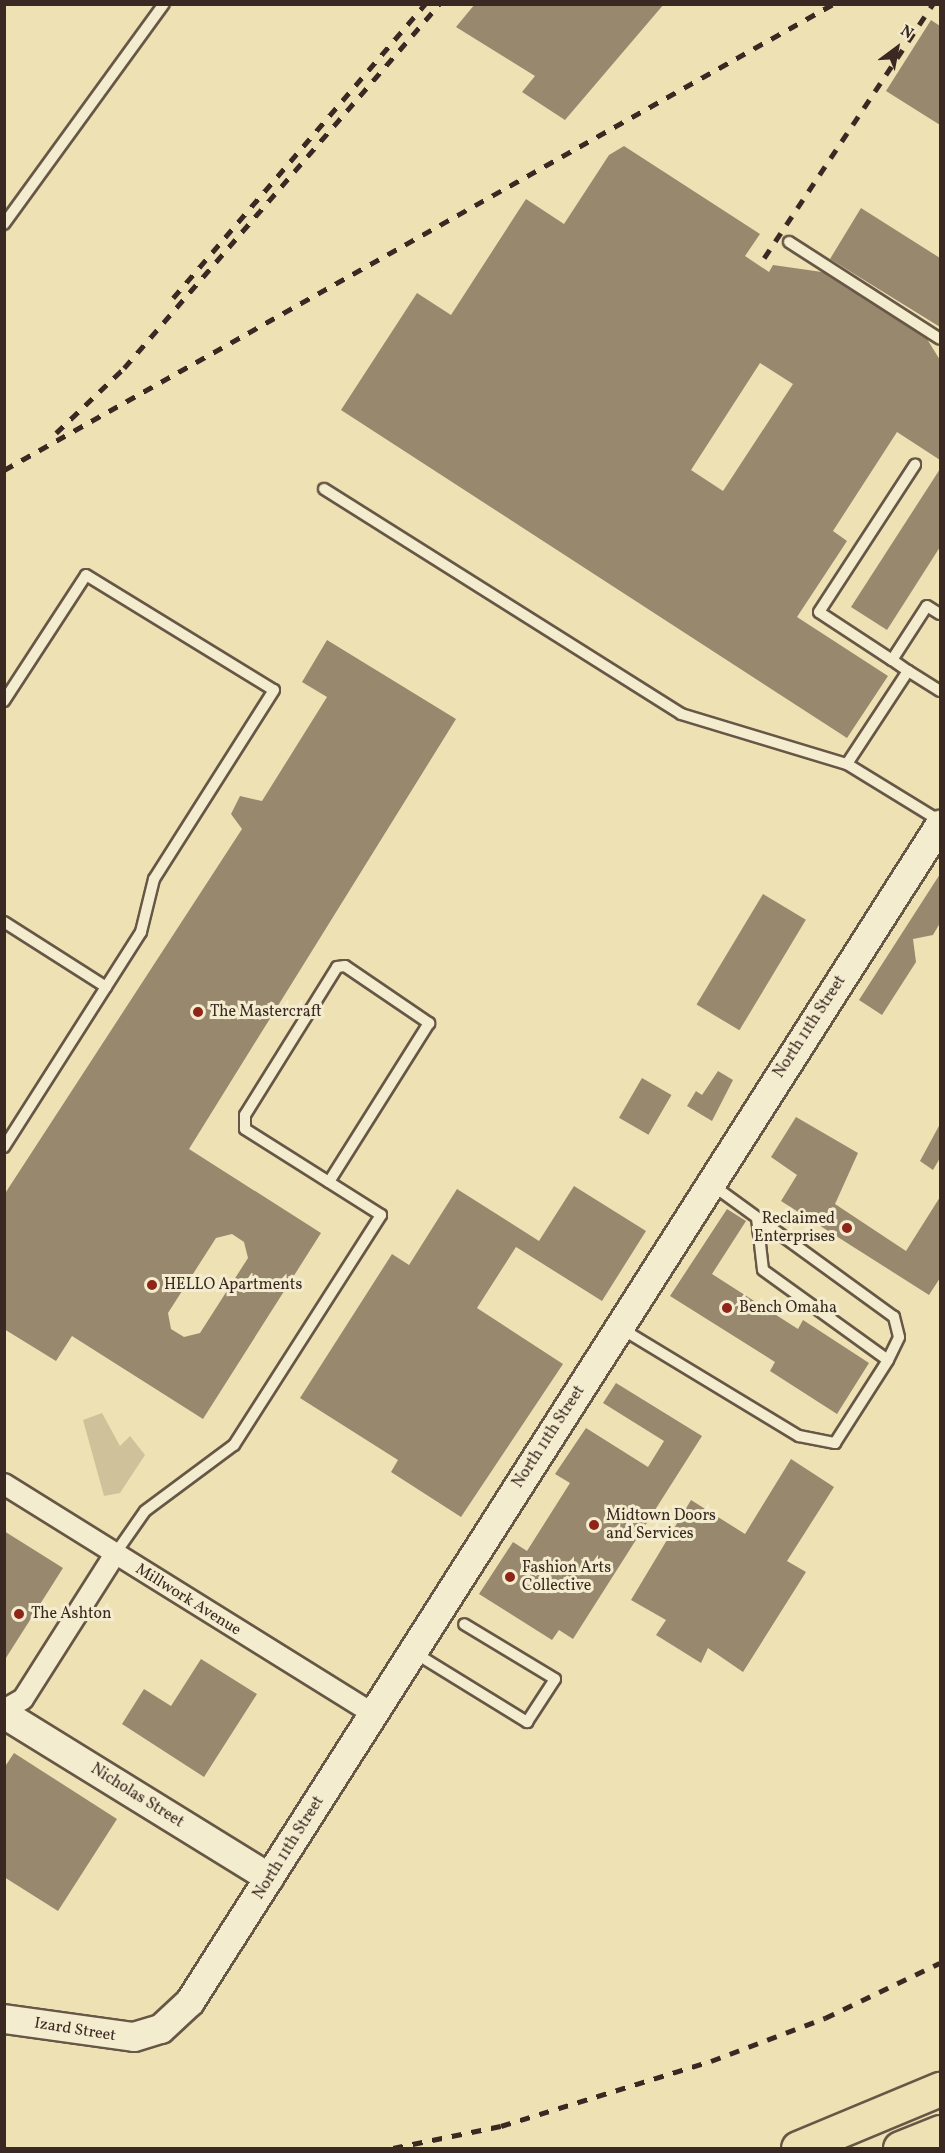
<!DOCTYPE html>
<style>
body{margin:0}
#map{position:relative;width:945px;height:2153px;overflow:hidden;background:#eee1b4;font-family:Vollkorn,serif}
div>[style]{position:absolute}
[style*='--x']{left:calc(var(--x)*1px);top:calc(var(--y)*1px);width:calc(var(--w)*1px);rotate:calc(var(--a)*1deg)}
.green>*{inset:0;background:#cfc29b}
.building>*{inset:0;background:#98896e;transform-origin:0 0}
.roads{filter:drop-shadow(2px 0 #675746) drop-shadow(-2px 0 #675746) drop-shadow(0 2px #675746) drop-shadow(0 -2px #675746)}
.lane>*{height:10px;margin:-5px;padding:0 5px;transform-origin:5px;border-radius:5px;background:#f4ecce}
.street>*{height:20px;margin:-10px;padding:0 10px;transform-origin:10px;border-radius:10px;background:#f4ecce}
.secondary>*{height:28px;margin:-14px;padding:0 14px;transform-origin:14px;border-radius:14px;background:#f4ecce}
.highway>*{height:33px;margin:-16.5px;padding:0 16.5px;transform-origin:16.5px;border-radius:16.5px;background:#eee1b4}
.rail>*{height:4.5px;margin-top:-2.25px;transform-origin:0;background:repeating-linear-gradient(90deg,#3a2922 0 10px,transparent 0 20px)}
.dots>*{width:16px;height:16px;translate:-50% -50%;box-sizing:border-box;border:3px solid #f4ecce;border-radius:50%}
span{translate:-50% -50%;white-space:nowrap;text-align:center;line-height:1.15;-webkit-text-stroke:6px #f4ecce;paint-order:stroke}
.poi-label{font-size:16px;color:#3a2922}
.left{translate:0 -50%;text-align:left}
.right{translate:-100% -50%;text-align:right}
.street-label{font-size:16px;color:#3a2922}
.frame{position:absolute;inset:0;border:6px solid #3a2922;pointer-events:none}
.north{position:absolute;left:867px;top:18px;width:60px;height:60px;-webkit-text-stroke:4px #f4ecce;paint-order:stroke;rotate:32deg;font-size:16px;font-weight:700;line-height:24px;text-align:center;color:#3a2922}
.north::after{content:'';display:block;margin:auto;width:21px;height:27px;background:#3a2922;clip-path:polygon(50% 0,100% 100%,50% 72%,0 100%)}
</style>
<div id="map">
<div class="green">
<i style="clip-path:polygon(102px 1413px,120px 1446px,130px 1436px,145px 1455px,120px 1493px,104px 1496px,83px 1420px)"></i>
</div>
<div class="building">
<i style="clip-path:polygon(475px 4px,664px 4px,565px 120px,522px 92px,535px 76px,456px 27px)"></i>
<i style="clip-path:polygon(931px 20px,940px 26px,940px 125px,886px 91px)"></i>
<i style="clip-path:polygon(evenodd,624px 146px,760px 234px,745px 256px,769px 272px,773px 265px,822px 272px,927px 339px,940px 360px,940px 460px,897px 432px,833px 531px,847px 541px,797px 617px,888px 676px,847px 738px,341px 410px,417px 293px,451px 315px,526px 199px,564px 224px,609px 155px,624px 146px,760px 363px,793px 384px,723px 491px,691px 470px,760px 363px)"></i>
<i style="clip-path:polygon(861px 208px,940px 258px,940px 327px,830px 259px)"></i>
<i style="clip-path:polygon(940px 469px,940px 547px,887px 630px,851px 607px)"></i>
<i style="clip-path:polygon(evenodd,327px 640px,456px 719px,189px 1149px,321px 1233px,203px 1419px,72px 1336px,56px 1361px,4px 1329px,4px 1195px,242px 829px,231px 814px,240px 796px,262px 801px,327px 697px,302px 682px,327px 640px,232px 1234px,244px 1242px,248px 1258px,200px 1333px,184px 1337px,171px 1329px,168px 1313px,216px 1238px,232px 1234px)"></i>
<i style="clip-path:polygon(940px 874px,940px 923px,933px 935px,913px 939px,916px 962px,882px 1015px,859px 1000px)"></i>
<i style="left:763px;top:894px;width:50px;height:129px;rotate:31deg"></i>
<i style="clip-path:polygon(718px 1071px,733px 1080px,712px 1121px,687px 1106px,696px 1091px,702px 1095px)"></i>
<i style="left:642px;top:1078px;width:34px;height:46px;rotate:30deg"></i>
<i style="clip-path:polygon(796px 1117px,858px 1153px,835px 1204px,906px 1251px,940px 1197px,940px 1278px,929px 1295px,781px 1201px,797px 1175px,771px 1157px)"></i>
<i style="clip-path:polygon(940px 1124px,940px 1158px,933px 1170px,920px 1161px)"></i>
<i style="clip-path:polygon(574px 1186px,646px 1231px,602px 1301px,516px 1247px,477px 1308px,563px 1364px,461px 1517px,391px 1472px,398px 1460px,300px 1398px,392px 1254px,409px 1265px,457px 1189px,539px 1241px)"></i>
<i style="clip-path:polygon(727px 1209px,746px 1221px,712px 1274px,798px 1329px,803px 1320px,869px 1363px,837px 1414px,770px 1371px,775px 1362px,670px 1296px)"></i>
<i style="clip-path:polygon(616px 1383px,702px 1436px,573px 1639px,559px 1630px,552px 1640px,479px 1594px,513px 1542px,527px 1551px,570px 1483px,555px 1474px,586px 1428px,648px 1467px,664px 1441px,603px 1403px)"></i>
<i style="clip-path:polygon(791px 1459px,834px 1487px,787px 1561px,806px 1572px,743px 1672px,708px 1648px,701px 1663px,656px 1635px,666px 1620px,631px 1600px,691px 1500px,745px 1534px)"></i>
<i style="clip-path:polygon(4px 1531px,63px 1568px,4px 1661px)"></i>
<i style="clip-path:polygon(201px 1659px,257px 1694px,204px 1777px,122px 1724px,144px 1689px,171px 1706px)"></i>
<i style="clip-path:polygon(14px 1753px,117px 1819px,58px 1911px,4px 1877px,4px 1768px)"></i>
</div>
<div class="roads">
<div class="lane">
<i style="--x:4;--y:224;--w:272;--a:-54"></i>
<i style="--x:789;--y:242;--w:179;--a:32.7"></i>
<i style="--x:324;--y:489;--w:422;--a:32.2"></i>
<i style="--x:681;--y:714;--w:173;--a:16.8"></i>
<i style="--x:892;--y:660;--w:87;--a:-146.7"></i>
<i style="--x:819;--y:612;--w:176;--a:-56.9"></i>
<i style="--x:908;--y:671;--w:19;--a:-145"></i>
<i style="--x:892;--y:660;--w:64;--a:-57.1"></i>
<i style="--x:927;--y:606;--w:15;--a:32"></i>
<i style="--x:940;--y:691;--w:38;--a:-148"></i>
<i style="--x:908;--y:671;--w:111;--a:123.3"></i>
<i style="--x:847;--y:764;--w:109;--a:31.5"></i>
<i style="--x:4;--y:701;--w:150;--a:-56.9"></i>
<i style="--x:86;--y:575;--w:220;--a:31.5"></i>
<i style="--x:274;--y:690;--w:224;--a:122.4"></i>
<i style="--x:154;--y:879;--w:55;--a:103.8"></i>
<i style="--x:141;--y:932;--w:255;--a:122.5"></i>
<i style="--x:4;--y:922;--w:121;--a:32.5"></i>
<i style="--x:757;--y:1218;--w:52;--a:83.4"></i>
<i style="--x:763;--y:1270;--w:154;--a:35.8"></i>
<i style="--x:622;--y:1329;--w:207;--a:31.2"></i>
<i style="--x:799;--y:1436;--w:37;--a:11"></i>
<i style="--x:835;--y:1443;--w:98;--a:-57.4"></i>
<i style="--x:888;--y:1360;--w:25;--a:-64"></i>
<i style="--x:899;--y:1337;--w:21;--a:-104"></i>
<i style="--x:894;--y:1317;--w:226;--a:-144"></i>
<i style="--x:115;--y:1554;--w:52;--a:-55.1"></i>
<i style="--x:145;--y:1511;--w:111;--a:-36.6"></i>
<i style="--x:234;--y:1445;--w:273;--a:-57.4"></i>
<i style="--x:381;--y:1215;--w:161;--a:-147.7"></i>
<i style="--x:245;--y:1129;--w:14;--a:-90"></i>
<i style="--x:245;--y:1115;--w:174;--a:-58.1"></i>
<i style="--x:337;--y:967;--w:8;--a:-7"></i>
<i style="--x:345;--y:966;--w:102;--a:34.2"></i>
<i style="--x:429;--y:1023;--w:188;--a:122.2"></i>
<i style="--x:415;--y:1653;--w:132;--a:31.6"></i>
<i style="--x:527;--y:1722;--w:51;--a:-56.9"></i>
<i style="--x:555;--y:1679;--w:106;--a:-148.9"></i>
</div>
<div class="street">
<i style="--x:4;--y:1484;--w:435;--a:31.9"></i>
<i style="--x:4;--y:1710;--w:22;--a:-30"></i>
<i style="--x:23;--y:1699;--w:172;--a:-57.6"></i>
</div>
<div class="secondary">
<i style="--x:4;--y:1714;--w:312;--a:31.7"></i>
<i style="--x:4;--y:2019;--w:131;--a:7.9"></i>
<i style="--x:134;--y:2037;--w:28;--a:-17"></i>
<i style="--x:161;--y:2029;--w:40;--a:-43"></i>
<i style="--x:190;--y:2002;--w:1396;--a:-57.49"></i>
</div>
<div class="highway">
<i style="--x:798;--y:2148;--w:154;--a:-22.6"></i>
<i style="--x:900;--y:2148;--w:43;--a:-21.8"></i>
</div>
</div>
<div class="rail">
<i style="--x:764;--y:258;--w:305;--a:-56.4"></i>
<i style="--x:173;--y:298;--w:387;--a:-49.4"></i>
<i style="--x:56;--y:433;--w:94;--a:-43.7"></i>
<i style="--x:124;--y:368;--w:481;--a:-49.1"></i>
<i style="--x:4;--y:470;--w:951;--a:-29.34"></i>
<i style="--x:393;--y:2148;--w:110;--a:-11.5"></i>
<i style="--x:501;--y:2126;--w:220;--a:-17.2"></i>
<i style="--x:711;--y:2061;--w:122;--a:-20.7"></i>
<i style="--x:825;--y:2018;--w:127;--a:-25.6"></i>
</div>
<div class="dots">
<i style="left:198px;top:1012px;background:#8f2418"></i>
<i style="left:847px;top:1228px;background:#8f2418"></i>
<i style="left:152px;top:1285px;background:#8f2418"></i>
<i style="left:727px;top:1308px;background:#8f2418"></i>
<i style="left:594px;top:1525px;background:#8f2418"></i>
<i style="left:510px;top:1577px;background:#8f2418"></i>
<i style="left:19px;top:1614px;background:#8f2418"></i>
</div>
<div class="poi-label">
<span class="left" style="left:210px;top:1012px">The Mastercraft</span>
<span class="right" style="left:835px;top:1228px">Reclaimed<br>Enterprises</span>
<span class="left" style="left:164px;top:1285px">HELLO Apartments</span>
<span class="left" style="left:739px;top:1308px">Bench Omaha</span>
<span class="left" style="left:606px;top:1525px">Midtown Doors<br>and Services</span>
<span class="left" style="left:522px;top:1577px">Fashion Arts<br>Collective</span>
<span class="left" style="left:31px;top:1614px">The Ashton</span>
</div>
<div class="street-label">
<span style="left:810px;top:1027px;rotate:-57deg">North 11th Street</span>
<span style="left:549px;top:1437px;rotate:-57deg">North 11th Street</span>
<span style="left:188px;top:1600px;rotate:32deg">Millwork Avenue</span>
<span style="left:137px;top:1796px;rotate:32deg">Nicholas Street</span>
<span style="left:289px;top:1848px;rotate:-58deg">North 11th Street</span>
<span style="left:75px;top:2030px;rotate:9deg">Izard Street</span>
</div>
<div class="frame"></div>
<div class="north">N</div>
</div>
